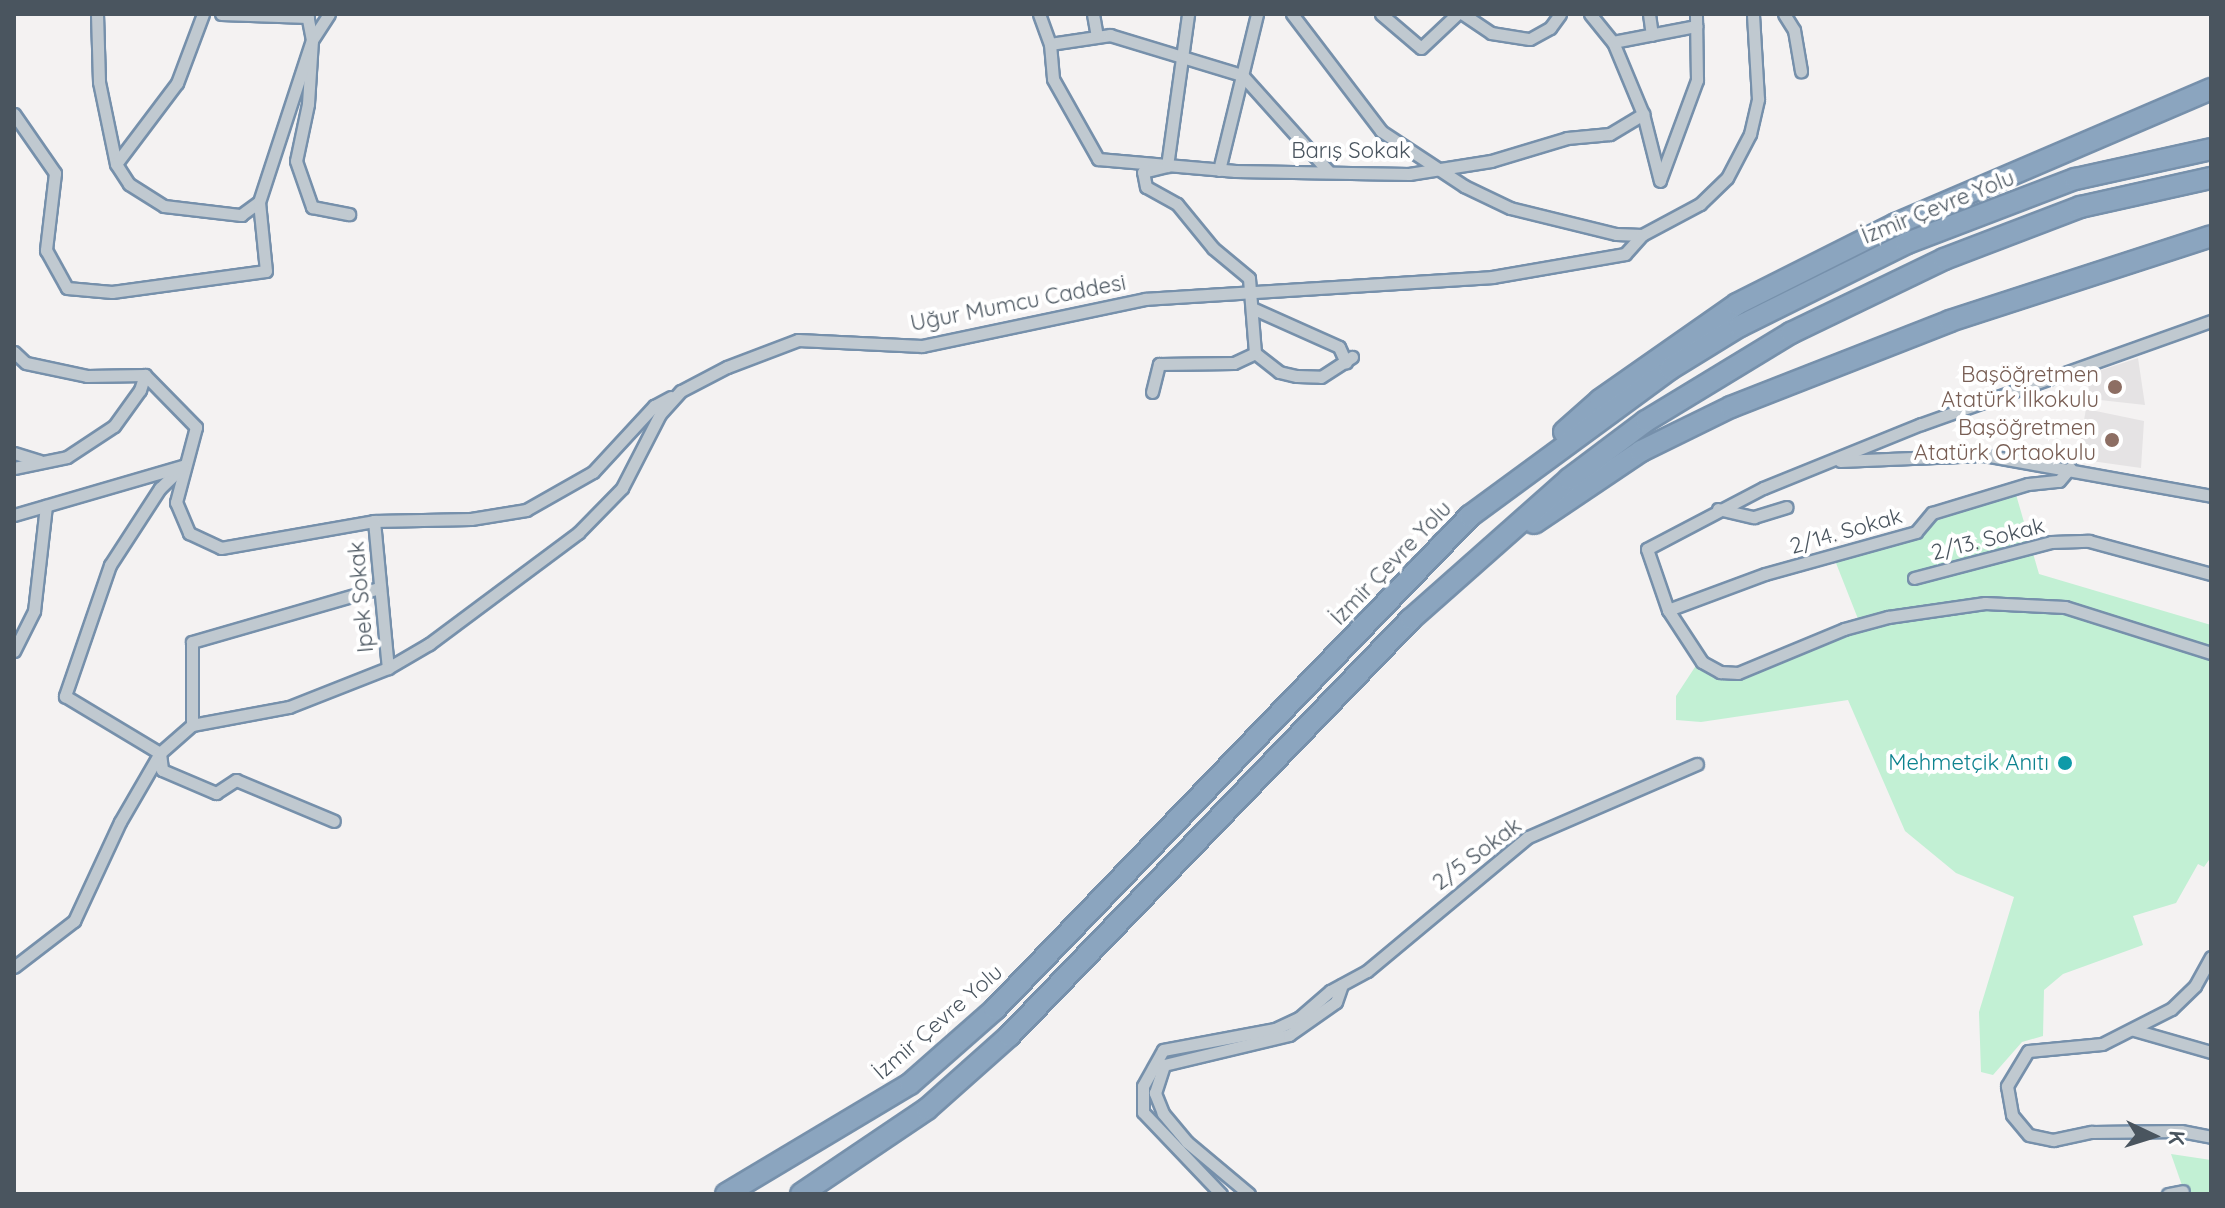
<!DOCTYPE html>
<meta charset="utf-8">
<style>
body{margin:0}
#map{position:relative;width:2225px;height:1208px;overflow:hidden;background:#f4f2f2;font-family:Quicksand,sans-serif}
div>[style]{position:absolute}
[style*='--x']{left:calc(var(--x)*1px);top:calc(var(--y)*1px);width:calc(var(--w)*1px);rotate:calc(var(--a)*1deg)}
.education>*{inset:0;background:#e5e3e4}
.green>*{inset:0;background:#c2f0d4}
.roads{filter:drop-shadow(2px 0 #7690ab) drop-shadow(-2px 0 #7690ab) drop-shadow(0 2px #7690ab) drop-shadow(0 -2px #7690ab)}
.minor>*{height:11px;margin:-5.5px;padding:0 5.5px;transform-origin:5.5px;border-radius:5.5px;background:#c0c9d0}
.motorway>*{height:20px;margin:-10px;padding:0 10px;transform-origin:10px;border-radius:10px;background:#8ba5bf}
.dots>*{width:22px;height:22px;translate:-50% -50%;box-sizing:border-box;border:4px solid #fff;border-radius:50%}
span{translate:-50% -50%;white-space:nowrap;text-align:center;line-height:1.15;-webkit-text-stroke:8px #fff;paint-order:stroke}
.street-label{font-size:22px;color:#4a555f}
.education-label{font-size:22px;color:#785e54}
.right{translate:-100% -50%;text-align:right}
.culture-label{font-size:22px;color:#0d838f}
.frame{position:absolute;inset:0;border:16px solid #4a555f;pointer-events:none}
.north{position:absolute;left:2113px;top:1096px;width:80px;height:80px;-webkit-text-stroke:6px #fff;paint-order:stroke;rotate:94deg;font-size:22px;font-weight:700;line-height:32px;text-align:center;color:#4a555f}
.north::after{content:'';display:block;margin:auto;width:28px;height:36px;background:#4a555f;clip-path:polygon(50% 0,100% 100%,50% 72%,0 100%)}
</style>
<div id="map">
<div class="education">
<i style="clip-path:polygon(2138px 358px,2145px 405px,2091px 399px,2086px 375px)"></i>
<i style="clip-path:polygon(2086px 409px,2144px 421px,2141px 468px,2077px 459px)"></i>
</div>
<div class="green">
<i style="clip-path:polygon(2015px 491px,2039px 574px,2211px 625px,2211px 857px,2204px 867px,2198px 864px,2176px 903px,2133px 916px,2143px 945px,2063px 974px,2044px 990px,2043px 1036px,2022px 1042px,1993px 1075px,1981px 1072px,1979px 1012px,2014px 897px,1956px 873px,1905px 831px,1848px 700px,1701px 722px,1676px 720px,1676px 696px,1695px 667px,1718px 677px,1741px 677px,1862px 629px,1834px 558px)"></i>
<i style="clip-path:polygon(2171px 1154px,2211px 1160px,2211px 1194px,2185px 1194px)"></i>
</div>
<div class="roads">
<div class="minor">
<i style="--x:97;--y:14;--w:68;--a:88.3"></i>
<i style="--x:99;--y:82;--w:84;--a:78.3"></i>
<i style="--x:203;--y:14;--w:74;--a:110.6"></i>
<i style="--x:177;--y:83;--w:101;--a:127"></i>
<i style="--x:116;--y:164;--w:24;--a:57"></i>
<i style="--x:129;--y:184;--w:41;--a:32.2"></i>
<i style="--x:164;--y:206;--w:78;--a:6.7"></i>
<i style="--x:241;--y:215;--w:22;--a:-36"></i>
<i style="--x:221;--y:14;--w:87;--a:2"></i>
<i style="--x:329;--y:14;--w:31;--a:123"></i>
<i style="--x:312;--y:40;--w:64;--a:93.6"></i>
<i style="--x:308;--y:104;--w:58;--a:101.9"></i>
<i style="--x:296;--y:161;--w:49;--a:70.8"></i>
<i style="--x:312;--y:207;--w:38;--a:11"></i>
<i style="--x:1039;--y:14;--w:32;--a:70"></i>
<i style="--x:1050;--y:44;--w:35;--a:85"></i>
<i style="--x:1053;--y:79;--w:92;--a:60.6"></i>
<i style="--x:1098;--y:159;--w:138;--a:5"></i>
<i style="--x:1235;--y:171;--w:174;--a:1"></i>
<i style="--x:1409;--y:174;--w:83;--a:-9"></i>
<i style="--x:1491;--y:161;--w:79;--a:-16.8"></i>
<i style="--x:1567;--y:138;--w:43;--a:-5.3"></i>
<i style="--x:1610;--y:134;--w:39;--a:-31"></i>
<i style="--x:1093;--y:14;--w:23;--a:80"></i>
<i style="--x:1292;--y:14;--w:147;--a:52.7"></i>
<i style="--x:1381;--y:131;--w:100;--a:33.5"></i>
<i style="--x:1464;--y:186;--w:51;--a:25.6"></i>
<i style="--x:1510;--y:208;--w:109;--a:13.8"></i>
<i style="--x:1616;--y:234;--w:26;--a:2"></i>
<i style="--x:1381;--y:14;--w:52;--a:40.4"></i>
<i style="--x:1421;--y:48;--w:50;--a:-43.4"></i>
<i style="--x:1463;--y:14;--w:34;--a:34"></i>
<i style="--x:1491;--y:33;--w:39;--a:9"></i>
<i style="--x:1530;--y:39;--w:23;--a:-29"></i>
<i style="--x:1550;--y:28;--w:17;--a:-54"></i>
<i style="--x:1590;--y:14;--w:36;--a:51"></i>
<i style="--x:1613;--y:42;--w:78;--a:67.4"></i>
<i style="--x:1643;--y:114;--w:69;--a:75.8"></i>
<i style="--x:1649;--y:14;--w:21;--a:82"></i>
<i style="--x:1784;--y:14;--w:19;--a:58"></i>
<i style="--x:1794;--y:30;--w:42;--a:80.3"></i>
<i style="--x:1613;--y:42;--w:85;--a:-10.9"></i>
<i style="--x:1050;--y:44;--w:61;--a:-8.5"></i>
<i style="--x:1110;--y:35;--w:138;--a:16.9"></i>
<i style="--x:1242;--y:75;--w:129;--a:48.1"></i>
<i style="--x:14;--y:114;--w:72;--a:55.2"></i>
<i style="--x:55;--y:173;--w:78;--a:96.7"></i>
<i style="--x:46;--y:250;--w:43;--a:61.1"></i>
<i style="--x:67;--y:288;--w:45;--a:5.1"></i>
<i style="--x:112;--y:292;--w:155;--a:-7.8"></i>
<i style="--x:266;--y:271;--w:69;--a:-95.8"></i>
<i style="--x:259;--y:202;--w:170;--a:-71.9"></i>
<i style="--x:312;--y:40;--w:26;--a:-101"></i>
<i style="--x:1219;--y:170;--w:161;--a:-76.3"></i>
<i style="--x:1660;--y:180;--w:107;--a:-69.7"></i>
<i style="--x:1697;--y:80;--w:66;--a:-90.9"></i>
<i style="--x:1252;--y:308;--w:95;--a:24.1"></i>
<i style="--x:1339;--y:347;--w:17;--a:66"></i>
<i style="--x:2211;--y:321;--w:308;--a:160.4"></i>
<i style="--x:1921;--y:424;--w:170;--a:157.9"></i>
<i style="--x:1763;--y:488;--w:131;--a:152.3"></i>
<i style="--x:1647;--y:549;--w:65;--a:71"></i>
<i style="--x:1668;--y:610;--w:62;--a:56.8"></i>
<i style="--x:1702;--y:662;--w:21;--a:29"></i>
<i style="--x:1720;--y:672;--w:18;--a:3"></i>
<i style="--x:1738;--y:673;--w:115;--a:-22.5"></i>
<i style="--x:1844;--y:629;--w:46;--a:-15.3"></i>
<i style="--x:1888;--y:617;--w:98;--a:-8.2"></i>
<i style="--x:1985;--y:603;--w:80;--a:2.9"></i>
<i style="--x:2065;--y:607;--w:153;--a:17.5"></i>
<i style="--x:14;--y:352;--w:16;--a:43"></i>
<i style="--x:26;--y:363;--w:62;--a:12"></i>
<i style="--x:87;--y:376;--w:58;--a:-1"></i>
<i style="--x:1255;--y:353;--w:31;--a:38"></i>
<i style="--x:1279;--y:372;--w:18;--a:13"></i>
<i style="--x:1297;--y:376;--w:24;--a:2"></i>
<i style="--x:1321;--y:377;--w:37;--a:-33"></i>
<i style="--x:145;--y:375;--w:73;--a:45.6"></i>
<i style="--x:196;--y:427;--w:78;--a:104.9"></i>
<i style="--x:176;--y:502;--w:34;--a:67"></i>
<i style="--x:189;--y:533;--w:35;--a:25"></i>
<i style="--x:221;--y:548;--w:155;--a:-10"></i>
<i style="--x:374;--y:521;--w:97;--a:-1.2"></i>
<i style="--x:471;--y:519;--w:56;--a:-9.3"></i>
<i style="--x:526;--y:510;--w:77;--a:-29.6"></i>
<i style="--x:593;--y:472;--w:90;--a:-47.3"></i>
<i style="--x:654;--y:406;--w:19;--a:-28"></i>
<i style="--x:1152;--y:392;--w:29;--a:-76"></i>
<i style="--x:1159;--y:364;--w:75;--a:-0.8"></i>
<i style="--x:1234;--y:363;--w:23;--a:-25"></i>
<i style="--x:1255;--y:353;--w:75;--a:-94.6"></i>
<i style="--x:1249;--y:278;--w:47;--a:-140.2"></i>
<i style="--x:1213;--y:248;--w:57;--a:-129.3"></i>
<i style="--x:1177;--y:204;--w:35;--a:-151"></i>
<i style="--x:1146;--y:187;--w:15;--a:-101"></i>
<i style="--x:1143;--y:172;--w:25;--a:-14"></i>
<i style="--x:1167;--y:166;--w:153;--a:-82.1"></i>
<i style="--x:14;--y:453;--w:27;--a:17"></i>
<i style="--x:1840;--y:461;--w:144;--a:-2.4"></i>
<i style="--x:1984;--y:455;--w:231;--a:10.2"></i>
<i style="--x:183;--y:466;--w:32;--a:136"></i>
<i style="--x:160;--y:488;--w:92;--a:123"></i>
<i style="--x:110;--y:565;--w:139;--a:109"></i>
<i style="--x:65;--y:696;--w:111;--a:31"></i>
<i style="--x:160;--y:753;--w:17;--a:83"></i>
<i style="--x:162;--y:770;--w:59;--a:23.1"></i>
<i style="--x:216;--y:793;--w:24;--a:-33"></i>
<i style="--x:236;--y:780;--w:106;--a:22.7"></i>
<i style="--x:14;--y:468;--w:54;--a:-11.7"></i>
<i style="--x:67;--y:457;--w:56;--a:-33.4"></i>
<i style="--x:114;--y:426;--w:44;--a:-54.2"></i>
<i style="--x:140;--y:390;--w:16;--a:-72"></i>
<i style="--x:1718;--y:509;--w:37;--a:13"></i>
<i style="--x:1754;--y:517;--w:34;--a:-17"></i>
<i style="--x:14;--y:515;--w:176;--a:-16.2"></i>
<i style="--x:374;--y:521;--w:148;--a:84.6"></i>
<i style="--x:1914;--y:578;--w:142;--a:-14.7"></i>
<i style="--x:2051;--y:542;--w:38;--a:-2"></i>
<i style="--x:2089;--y:541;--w:126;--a:15.1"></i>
<i style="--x:1668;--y:610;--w:103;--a:-20.4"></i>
<i style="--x:1765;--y:574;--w:157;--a:-15.5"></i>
<i style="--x:1916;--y:532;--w:25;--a:-50"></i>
<i style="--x:1932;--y:513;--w:100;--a:-16.8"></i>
<i style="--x:2028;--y:484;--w:31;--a:-6"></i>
<i style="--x:2059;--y:481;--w:17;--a:-50"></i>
<i style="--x:14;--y:651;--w:45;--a:-63.4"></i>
<i style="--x:34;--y:611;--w:106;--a:-83.5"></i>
<i style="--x:192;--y:725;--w:99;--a:-10.5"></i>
<i style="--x:289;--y:707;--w:106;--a:-21.5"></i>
<i style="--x:388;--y:668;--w:48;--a:-30.3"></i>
<i style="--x:429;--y:644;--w:186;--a:-36.7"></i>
<i style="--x:578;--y:533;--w:63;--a:-45.6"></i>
<i style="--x:622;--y:488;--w:83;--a:-62.8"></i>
<i style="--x:660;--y:414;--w:31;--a:-48"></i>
<i style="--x:681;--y:391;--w:52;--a:-27.6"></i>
<i style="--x:727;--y:367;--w:76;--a:-20.8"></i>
<i style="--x:798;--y:340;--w:124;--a:2.8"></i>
<i style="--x:922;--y:346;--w:228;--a:-11.9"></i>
<i style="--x:1145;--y:299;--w:348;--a:-3.6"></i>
<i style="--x:1492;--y:277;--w:135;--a:-9.8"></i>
<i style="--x:1625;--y:254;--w:25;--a:-48"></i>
<i style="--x:1642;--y:235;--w:66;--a:-28.1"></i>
<i style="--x:1700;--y:204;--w:37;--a:-44"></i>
<i style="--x:1727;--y:178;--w:50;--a:-62.4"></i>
<i style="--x:1750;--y:134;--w:36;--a:-77"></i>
<i style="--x:1758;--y:99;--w:85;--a:-93.4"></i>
<i style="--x:2211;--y:957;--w:33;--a:119"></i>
<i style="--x:2195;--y:986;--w:33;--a:136"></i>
<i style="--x:2171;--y:1009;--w:77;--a:153.1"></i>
<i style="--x:2102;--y:1044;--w:74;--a:174.6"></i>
<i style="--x:2028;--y:1051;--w:41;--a:121"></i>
<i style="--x:2007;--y:1086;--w:29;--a:80"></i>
<i style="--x:2012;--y:1115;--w:26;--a:50"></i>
<i style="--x:2029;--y:1135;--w:25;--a:12"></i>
<i style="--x:2053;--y:1140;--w:40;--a:-12"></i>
<i style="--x:2092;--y:1132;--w:89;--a:-0.6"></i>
<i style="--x:2181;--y:1131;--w:31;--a:11"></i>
<i style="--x:14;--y:967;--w:76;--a:-37.5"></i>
<i style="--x:74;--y:921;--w:109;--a:-65.1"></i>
<i style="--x:120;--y:822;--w:80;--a:-59.9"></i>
<i style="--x:160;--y:753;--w:43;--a:-41.2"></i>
<i style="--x:192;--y:725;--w:83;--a:-90"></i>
<i style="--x:192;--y:642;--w:195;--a:-16.1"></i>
<i style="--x:2134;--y:1030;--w:80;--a:15.9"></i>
<i style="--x:1221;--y:1194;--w:113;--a:-133.6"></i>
<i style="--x:1143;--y:1112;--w:26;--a:-90"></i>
<i style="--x:1143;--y:1086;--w:41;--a:-60.9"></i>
<i style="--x:1163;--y:1050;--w:114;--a:-10.6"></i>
<i style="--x:1275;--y:1029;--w:26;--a:-25"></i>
<i style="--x:1299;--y:1018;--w:41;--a:-41.1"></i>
<i style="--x:1330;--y:991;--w:42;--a:-28.4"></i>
<i style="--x:1367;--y:971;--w:209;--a:-39.8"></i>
<i style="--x:1528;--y:837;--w:184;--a:-23.4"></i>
<i style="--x:1249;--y:1194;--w:81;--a:-140"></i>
<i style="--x:1187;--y:1142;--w:38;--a:-130"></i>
<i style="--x:1163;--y:1113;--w:22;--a:-112"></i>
<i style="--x:1155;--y:1093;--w:29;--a:-72"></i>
<i style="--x:1164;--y:1065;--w:129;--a:-13.5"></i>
<i style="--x:1289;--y:1035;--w:57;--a:-35.1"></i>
<i style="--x:1336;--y:1002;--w:18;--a:-71"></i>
<i style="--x:2168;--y:1194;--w:15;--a:-11"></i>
</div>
<div class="motorway">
<i style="--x:1564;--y:432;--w:48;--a:-41.6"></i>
<i style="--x:1600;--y:400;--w:167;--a:-35"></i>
<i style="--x:1737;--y:304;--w:178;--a:-26.7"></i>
<i style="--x:1896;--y:224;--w:343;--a:-23.2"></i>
<i style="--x:1534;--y:523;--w:129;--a:-33.9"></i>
<i style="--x:1641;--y:451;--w:100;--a:-26.1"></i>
<i style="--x:1731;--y:407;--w:235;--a:-21.4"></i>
<i style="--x:1950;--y:321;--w:274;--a:-18"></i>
<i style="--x:726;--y:1194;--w:214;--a:-30.9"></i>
<i style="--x:910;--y:1084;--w:113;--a:-41.4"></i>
<i style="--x:995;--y:1009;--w:685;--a:-46.07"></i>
<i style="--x:1470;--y:516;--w:248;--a:-36.3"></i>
<i style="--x:1670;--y:369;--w:82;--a:-31.6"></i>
<i style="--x:1740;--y:326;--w:186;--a:-26.4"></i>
<i style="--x:1907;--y:243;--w:180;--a:-20.9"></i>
<i style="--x:2075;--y:179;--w:139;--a:-12.4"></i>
<i style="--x:801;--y:1194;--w:152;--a:-34"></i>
<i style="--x:927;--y:1109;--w:110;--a:-41.7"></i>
<i style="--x:1009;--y:1036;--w:579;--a:-46.05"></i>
<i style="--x:1411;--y:619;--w:211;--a:-41.5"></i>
<i style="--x:1569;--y:479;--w:96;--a:-37"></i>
<i style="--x:1646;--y:421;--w:170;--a:-31.3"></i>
<i style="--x:1791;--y:333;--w:170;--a:-25.8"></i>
<i style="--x:1944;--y:259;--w:146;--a:-20.9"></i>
<i style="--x:2080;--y:207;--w:134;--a:-12.5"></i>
</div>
</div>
<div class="dots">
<i style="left:2115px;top:387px;background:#8d6e63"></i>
<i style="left:2112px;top:440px;background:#8d6e63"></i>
<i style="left:2065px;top:763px;background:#0f9aa8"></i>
</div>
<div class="street-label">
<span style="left:1351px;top:151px">Barış Sokak</span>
<span style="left:1938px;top:207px;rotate:-22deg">İzmir Çevre Yolu</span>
<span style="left:1018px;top:303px;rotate:-11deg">Uğur Mumcu Caddesi</span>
<span style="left:1846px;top:531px;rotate:-16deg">2/14. Sokak</span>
<span style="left:1988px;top:539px;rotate:-14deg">2/13. Sokak</span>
<span style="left:1391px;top:563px;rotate:-46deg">İzmir Çevre Yolu</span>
<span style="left:361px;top:597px;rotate:-95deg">Ipek Sokak</span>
<span style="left:1477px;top:854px;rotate:-37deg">2/5 Sokak</span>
<span style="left:938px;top:1022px;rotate:-41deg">İzmir Çevre Yolu</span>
</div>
<div class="education-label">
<span class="right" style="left:2099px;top:387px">Başöğretmen<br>Atatürk İlkokulu</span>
<span class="right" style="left:2096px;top:440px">Başöğretmen<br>Atatürk Ortaokulu</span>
</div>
<div class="culture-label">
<span class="right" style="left:2049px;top:763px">Mehmetçik Anıtı</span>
</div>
<div class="frame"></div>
<div class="north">K</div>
</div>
